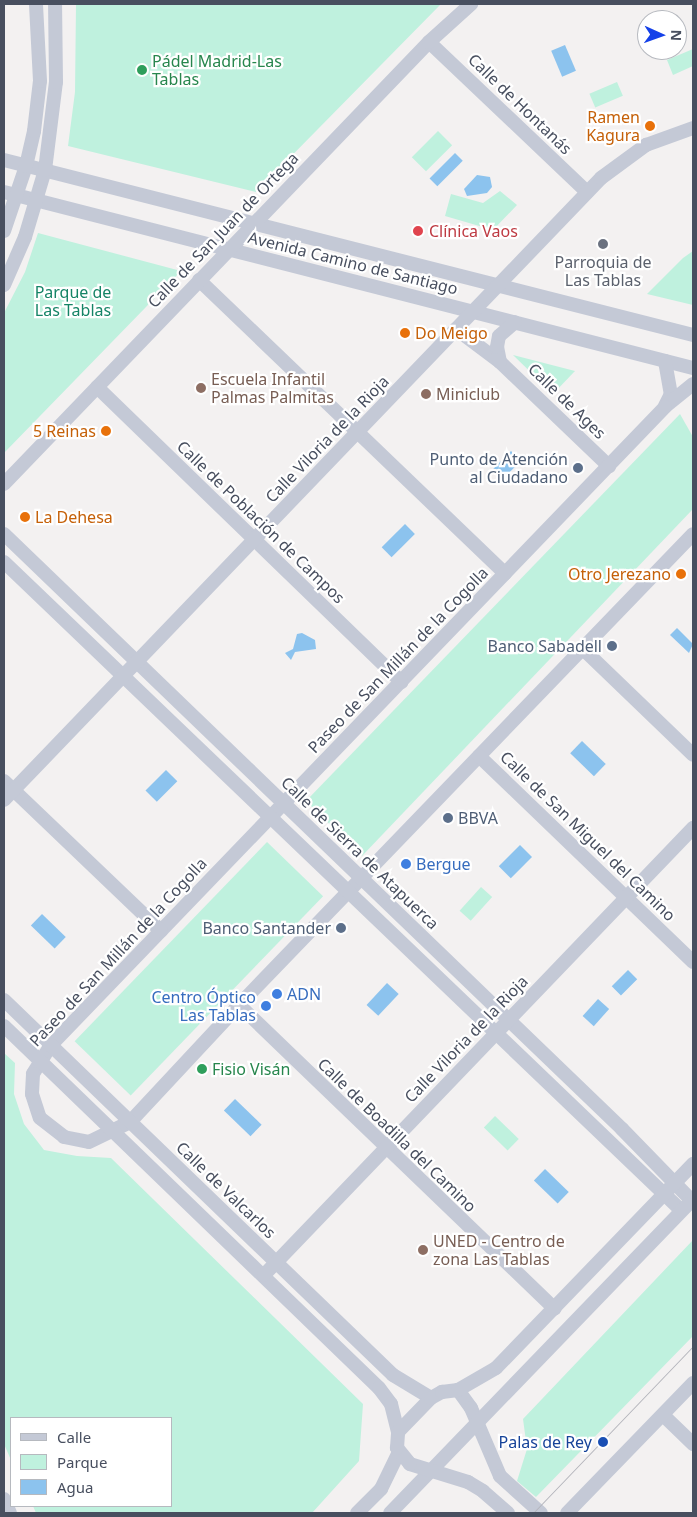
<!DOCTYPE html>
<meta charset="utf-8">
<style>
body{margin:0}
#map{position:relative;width:697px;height:1517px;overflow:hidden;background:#f3f1f1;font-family:"Noto Sans",sans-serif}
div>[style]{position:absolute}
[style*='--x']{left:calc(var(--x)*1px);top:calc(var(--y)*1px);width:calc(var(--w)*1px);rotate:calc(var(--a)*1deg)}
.green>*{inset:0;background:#bff1de;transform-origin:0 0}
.water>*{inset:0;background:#8cc3ee;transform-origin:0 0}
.minor>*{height:14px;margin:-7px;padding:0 7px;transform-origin:7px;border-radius:7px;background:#c4c9d6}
.tram>*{height:1px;margin:-0.5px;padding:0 0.5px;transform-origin:0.5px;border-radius:0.5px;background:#b3b4bb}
.dots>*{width:14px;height:14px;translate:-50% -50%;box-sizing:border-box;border:2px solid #fff;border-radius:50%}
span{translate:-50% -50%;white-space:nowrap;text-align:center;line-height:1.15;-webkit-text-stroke:4.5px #fff;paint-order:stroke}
.leisure-label{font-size:16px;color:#27864d}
.left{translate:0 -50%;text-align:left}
.street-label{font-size:16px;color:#484f5f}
.food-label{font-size:16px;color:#c56008}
.right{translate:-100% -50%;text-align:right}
.health-label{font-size:16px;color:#be3a42}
.worship-label{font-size:16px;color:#5b616d}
.park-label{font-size:16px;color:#158466}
.education-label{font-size:16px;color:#785e54}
.service-label{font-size:16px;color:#4e5e75}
.shop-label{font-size:16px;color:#366cbe}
.transit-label{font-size:16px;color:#164399}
.frame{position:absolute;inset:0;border:5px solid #484f5f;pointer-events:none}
.legend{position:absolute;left:10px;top:1417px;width:162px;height:90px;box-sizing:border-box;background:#fff;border:1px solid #b6b9bf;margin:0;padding:6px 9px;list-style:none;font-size:15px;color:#484f5f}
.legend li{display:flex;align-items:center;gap:10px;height:25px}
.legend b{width:25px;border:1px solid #b6b9bf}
.north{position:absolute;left:637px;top:10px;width:50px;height:50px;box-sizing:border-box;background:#fff;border:1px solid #b6b9bf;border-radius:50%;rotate:92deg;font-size:14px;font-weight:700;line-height:20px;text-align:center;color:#484f5f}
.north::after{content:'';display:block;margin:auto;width:18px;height:22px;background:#1541e9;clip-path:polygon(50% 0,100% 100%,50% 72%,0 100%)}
</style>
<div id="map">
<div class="green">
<i style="clip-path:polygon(76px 4px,441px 4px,256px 192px,68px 146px,75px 92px)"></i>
<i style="clip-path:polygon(693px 49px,693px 66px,673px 75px,667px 60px)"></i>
<i style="left:617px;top:82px;width:15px;height:30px;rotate:67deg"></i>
<i style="left:438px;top:131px;width:20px;height:37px;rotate:45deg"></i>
<i style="clip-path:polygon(500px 191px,517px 205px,493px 230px,445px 216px,451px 194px,483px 203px)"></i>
<i style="clip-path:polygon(38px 233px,181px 271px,4px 453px,4px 313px,25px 272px)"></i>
<i style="clip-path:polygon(693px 251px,693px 305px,647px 294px,683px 258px)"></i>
<i style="clip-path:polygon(513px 355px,575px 371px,553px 394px)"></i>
<i style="clip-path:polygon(680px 414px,693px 437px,693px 509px,362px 856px,306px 801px)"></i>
<i style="left:267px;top:842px;width:78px;height:277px;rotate:44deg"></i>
<i style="left:481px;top:887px;width:15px;height:32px;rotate:42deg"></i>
<i style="clip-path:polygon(4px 1053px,15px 1063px,14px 1094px,24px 1124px,44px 1150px,77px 1156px,111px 1158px,363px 1404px,359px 1461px,312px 1513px,36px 1513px,33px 1506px,171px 1506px,171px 1418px,11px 1418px,11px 1460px,4px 1444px)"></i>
<i style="left:495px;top:1116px;width:33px;height:16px;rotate:44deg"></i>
<i style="clip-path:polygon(693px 1240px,693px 1336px,536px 1497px,517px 1481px,527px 1449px,523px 1419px)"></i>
</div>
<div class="water">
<i style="left:565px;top:45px;width:28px;height:15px;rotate:67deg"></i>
<i style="left:455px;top:153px;width:11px;height:36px;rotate:45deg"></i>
<i style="clip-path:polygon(477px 175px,490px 177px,492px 187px,487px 193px,467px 196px,464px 189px)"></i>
<i style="left:511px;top:451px;width:14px;height:25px;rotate:45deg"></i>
<i style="left:405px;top:524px;width:14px;height:33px;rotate:45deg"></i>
<i style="clip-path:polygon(677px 628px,693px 644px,689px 653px,670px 635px)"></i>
<i style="clip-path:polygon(297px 634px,302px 633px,315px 640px,316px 649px,295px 652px,291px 660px,285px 653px,293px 649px)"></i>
<i style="left:582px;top:741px;width:33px;height:17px;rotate:44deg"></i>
<i style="left:166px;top:770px;width:16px;height:29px;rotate:45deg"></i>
<i style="left:520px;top:845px;width:17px;height:30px;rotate:45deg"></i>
<i style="left:42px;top:914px;width:33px;height:16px;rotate:44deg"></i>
<i style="left:628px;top:970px;width:13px;height:23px;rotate:45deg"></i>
<i style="left:387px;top:983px;width:16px;height:30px;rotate:43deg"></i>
<i style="left:598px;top:999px;width:15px;height:23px;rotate:42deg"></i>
<i style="left:235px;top:1099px;width:37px;height:16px;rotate:44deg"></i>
<i style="left:545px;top:1169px;width:33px;height:16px;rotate:44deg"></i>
</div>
<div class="minor">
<i style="--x:429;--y:42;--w:218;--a:43.5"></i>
<i style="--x:4;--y:160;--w:711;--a:14.25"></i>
<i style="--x:4;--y:192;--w:711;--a:14.33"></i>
<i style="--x:4;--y:231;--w:69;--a:-71.3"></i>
<i style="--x:26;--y:166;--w:36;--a:-77"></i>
<i style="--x:34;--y:131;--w:50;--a:-83.2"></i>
<i style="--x:40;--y:81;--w:77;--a:-93"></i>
<i style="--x:199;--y:280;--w:424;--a:43.8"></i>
<i style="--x:4;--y:285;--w:52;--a:-66.4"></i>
<i style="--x:25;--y:237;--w:70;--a:-73.4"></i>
<i style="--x:45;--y:170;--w:89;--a:-82.9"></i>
<i style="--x:56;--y:82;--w:78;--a:-90.7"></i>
<i style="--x:456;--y:329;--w:55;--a:36.9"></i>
<i style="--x:500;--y:362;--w:151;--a:43.7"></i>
<i style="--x:665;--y:361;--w:34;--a:80"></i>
<i style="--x:671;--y:394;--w:13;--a:117"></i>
<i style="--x:500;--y:362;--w:15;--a:-101"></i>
<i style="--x:497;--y:347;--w:11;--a:-80"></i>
<i style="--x:499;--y:336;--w:21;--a:-41"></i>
<i style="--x:693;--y:384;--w:36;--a:141"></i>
<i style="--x:665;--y:407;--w:885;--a:133.9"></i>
<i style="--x:51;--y:1045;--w:34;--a:122"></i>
<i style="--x:33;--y:1074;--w:20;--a:93"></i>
<i style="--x:32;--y:1094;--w:25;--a:72"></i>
<i style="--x:40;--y:1118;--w:31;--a:38"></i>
<i style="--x:64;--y:1137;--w:25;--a:11"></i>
<i style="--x:89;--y:1142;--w:46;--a:-26"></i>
<i style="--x:130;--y:1122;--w:160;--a:-47"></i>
<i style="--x:239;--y:1005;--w:654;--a:-46.05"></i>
<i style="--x:97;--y:387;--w:424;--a:44.1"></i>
<i style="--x:4;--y:484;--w:613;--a:-46.12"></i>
<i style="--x:429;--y:42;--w:57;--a:-42.1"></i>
<i style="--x:4;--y:534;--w:858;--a:43.91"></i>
<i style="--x:622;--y:1129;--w:99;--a:45.8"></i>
<i style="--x:4;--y:562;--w:937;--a:43.75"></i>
<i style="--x:582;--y:648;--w:154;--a:43.9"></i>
<i style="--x:479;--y:756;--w:297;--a:43.9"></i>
<i style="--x:4;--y:781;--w:217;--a:43.7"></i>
<i style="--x:4;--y:800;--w:862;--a:-46.17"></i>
<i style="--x:601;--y:178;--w:56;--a:-36.3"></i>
<i style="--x:646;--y:145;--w:50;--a:-19.9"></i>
<i style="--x:4;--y:1000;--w:540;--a:43.95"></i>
<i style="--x:393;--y:1375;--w:44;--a:31.2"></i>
<i style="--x:239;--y:1005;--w:438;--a:43.9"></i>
<i style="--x:4;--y:1026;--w:521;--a:43.99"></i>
<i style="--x:379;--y:1388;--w:20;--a:53"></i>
<i style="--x:391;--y:1404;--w:29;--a:76"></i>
<i style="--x:264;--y:1275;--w:620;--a:-46.18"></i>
<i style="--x:458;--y:1390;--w:22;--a:54"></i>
<i style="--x:471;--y:1408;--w:74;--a:66.9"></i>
<i style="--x:500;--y:1476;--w:55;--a:42.1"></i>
<i style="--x:663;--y:1415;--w:42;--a:44"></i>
<i style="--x:4;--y:1499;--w:15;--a:67"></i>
<i style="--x:357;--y:1513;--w:34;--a:-45"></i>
<i style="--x:381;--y:1489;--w:41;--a:-64.1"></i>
<i style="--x:390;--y:1513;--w:429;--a:-46"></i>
<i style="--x:508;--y:1513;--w:33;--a:-139"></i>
<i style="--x:483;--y:1491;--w:17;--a:-149"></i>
<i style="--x:468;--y:1482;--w:61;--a:-162.8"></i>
<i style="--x:410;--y:1464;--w:21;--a:-129"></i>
<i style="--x:397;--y:1448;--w:16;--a:-86"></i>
<i style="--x:398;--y:1432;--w:47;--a:-45.9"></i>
<i style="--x:431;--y:1398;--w:13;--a:-29"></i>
<i style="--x:442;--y:1392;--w:16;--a:-7"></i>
<i style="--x:458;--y:1390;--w:44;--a:-30.1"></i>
<i style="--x:496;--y:1368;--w:284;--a:-46"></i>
<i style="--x:567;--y:1513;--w:181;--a:-45.9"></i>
</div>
<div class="tram">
<i style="--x:533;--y:1513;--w:231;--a:-46.2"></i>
</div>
<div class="dots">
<i style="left:142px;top:70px;background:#2e9e5b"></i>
<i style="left:650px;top:126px;background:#e8710a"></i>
<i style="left:418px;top:231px;background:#e0444e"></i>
<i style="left:603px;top:244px;background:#6b7280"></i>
<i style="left:405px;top:333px;background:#e8710a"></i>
<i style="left:201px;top:388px;background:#8d6e63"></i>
<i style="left:426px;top:394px;background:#8d6e63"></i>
<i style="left:106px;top:431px;background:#e8710a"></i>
<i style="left:578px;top:468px;background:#5c6f8a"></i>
<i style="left:25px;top:517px;background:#e8710a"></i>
<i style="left:681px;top:574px;background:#e8710a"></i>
<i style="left:612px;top:646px;background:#5c6f8a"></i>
<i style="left:448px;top:818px;background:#5c6f8a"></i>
<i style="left:406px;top:864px;background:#3f7fe0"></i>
<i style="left:341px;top:928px;background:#5c6f8a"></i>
<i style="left:277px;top:994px;background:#3f7fe0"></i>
<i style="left:266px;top:1006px;background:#3f7fe0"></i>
<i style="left:202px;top:1069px;background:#2e9e5b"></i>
<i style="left:423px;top:1250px;background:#8d6e63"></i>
<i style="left:603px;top:1442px;background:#1a4fb4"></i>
</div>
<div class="leisure-label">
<span class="left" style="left:152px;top:70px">Pádel Madrid-Las<br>Tablas</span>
<span class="left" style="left:212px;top:1069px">Fisio Visán</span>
</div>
<div class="street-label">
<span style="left:520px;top:104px;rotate:44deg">Calle de Hontanás</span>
<span style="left:223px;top:230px;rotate:-46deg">Calle de San Juan de Ortega</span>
<span style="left:353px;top:263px;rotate:14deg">Avenida Camino de Santiago</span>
<span style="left:567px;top:401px;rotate:44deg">Calle de Ages</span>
<span style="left:327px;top:439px;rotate:-46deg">Calle Viloria de la Rioja</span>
<span style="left:261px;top:522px;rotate:44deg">Calle de Población de Campos</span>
<span style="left:398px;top:660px;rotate:-46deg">Paseo de San Millán de la Cogolla</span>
<span style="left:588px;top:836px;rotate:44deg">Calle de San Miguel del Camino</span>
<span style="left:360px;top:853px;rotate:44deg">Calle de Sierra de Atapuerca</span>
<span style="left:118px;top:952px;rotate:-47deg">Paseo de San Millán de la Cogolla</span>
<span style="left:466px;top:1039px;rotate:-46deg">Calle Viloria de la Rioja</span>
<span style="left:397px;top:1135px;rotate:44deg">Calle de Boadilla del Camino</span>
<span style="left:226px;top:1190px;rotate:44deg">Calle de Valcarlos</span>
</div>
<div class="food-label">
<span class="right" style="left:640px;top:126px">Ramen<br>Kagura</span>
<span class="left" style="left:415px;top:333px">Do Meigo</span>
<span class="right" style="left:96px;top:431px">5 Reinas</span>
<span class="left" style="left:35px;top:517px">La Dehesa</span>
<span class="right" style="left:671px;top:574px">Otro Jerezano</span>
</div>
<div class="health-label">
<span class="left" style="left:429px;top:231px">Clínica Vaos</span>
</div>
<div class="worship-label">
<span style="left:603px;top:271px">Parroquia de<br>Las Tablas</span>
</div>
<div class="park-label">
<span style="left:73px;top:301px">Parque de<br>Las Tablas</span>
</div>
<div class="education-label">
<span class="left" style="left:211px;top:388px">Escuela Infantil<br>Palmas Palmitas</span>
<span class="left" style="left:436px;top:394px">Miniclub</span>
<span class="left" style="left:433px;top:1250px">UNED - Centro de<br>zona Las Tablas</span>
</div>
<div class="service-label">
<span class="right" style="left:568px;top:468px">Punto de Atención<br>al Ciudadano</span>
<span class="right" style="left:602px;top:646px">Banco Sabadell</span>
<span class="left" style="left:458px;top:818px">BBVA</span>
<span class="right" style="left:331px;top:928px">Banco Santander</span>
</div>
<div class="shop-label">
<span class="left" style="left:416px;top:864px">Bergue</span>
<span class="left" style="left:287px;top:994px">ADN</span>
<span class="right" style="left:256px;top:1006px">Centro Óptico<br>Las Tablas</span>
</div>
<div class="transit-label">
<span class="right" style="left:592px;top:1442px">Palas de Rey</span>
</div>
<div class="frame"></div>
<ul class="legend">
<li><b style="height:6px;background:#c4c9d6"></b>Calle</li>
<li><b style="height:14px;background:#bff1de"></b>Parque</li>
<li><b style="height:14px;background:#8cc3ee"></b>Agua</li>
</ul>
<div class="north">N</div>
</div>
